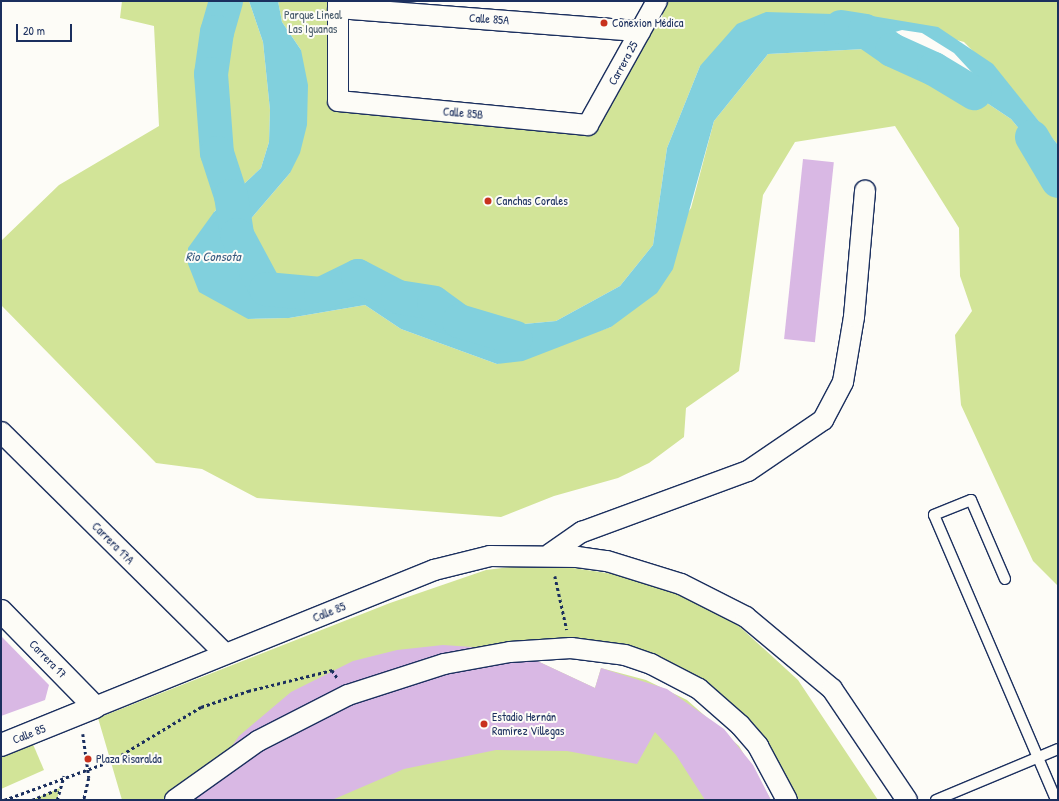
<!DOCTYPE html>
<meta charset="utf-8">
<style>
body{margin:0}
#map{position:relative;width:1059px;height:801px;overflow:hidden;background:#fdfcf7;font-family:"Patrick Hand",sans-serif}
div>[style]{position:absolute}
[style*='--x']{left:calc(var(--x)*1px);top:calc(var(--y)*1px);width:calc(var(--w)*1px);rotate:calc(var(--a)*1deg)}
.green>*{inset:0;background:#d2e498}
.water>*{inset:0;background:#81d0dd}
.river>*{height:34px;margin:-17px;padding:0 17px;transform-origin:17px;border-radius:17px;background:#81d0dd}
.building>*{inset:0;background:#d9b8e4;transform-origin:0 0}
.path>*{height:2.5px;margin-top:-1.25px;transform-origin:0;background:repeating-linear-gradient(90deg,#1b2f5e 0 3px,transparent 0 6px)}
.roads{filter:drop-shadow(1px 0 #1b2f5e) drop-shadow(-1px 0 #1b2f5e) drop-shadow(0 1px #1b2f5e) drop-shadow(0 -1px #1b2f5e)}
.lane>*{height:10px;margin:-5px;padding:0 5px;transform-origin:5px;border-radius:5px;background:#fdfcf7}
.street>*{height:20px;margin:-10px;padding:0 10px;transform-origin:10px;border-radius:10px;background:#fdfcf7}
.secondary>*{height:22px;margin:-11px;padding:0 11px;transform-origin:11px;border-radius:11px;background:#fdfcf7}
.dots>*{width:11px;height:11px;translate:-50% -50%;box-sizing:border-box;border:2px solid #fdfcf7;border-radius:50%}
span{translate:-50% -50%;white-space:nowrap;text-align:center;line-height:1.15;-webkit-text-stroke:4px #fdfcf7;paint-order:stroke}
.park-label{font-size:12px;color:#495c6c}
.street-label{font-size:12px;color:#1b2f5e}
.poi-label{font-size:12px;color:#1b2f5e}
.left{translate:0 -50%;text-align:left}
.water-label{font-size:13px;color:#34577e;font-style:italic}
.frame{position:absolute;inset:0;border:2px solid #1b2f5e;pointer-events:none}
.scale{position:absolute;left:16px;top:24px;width:56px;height:18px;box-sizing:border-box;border:2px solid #1b2f5e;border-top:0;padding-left:5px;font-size:12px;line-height:14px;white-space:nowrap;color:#1b2f5e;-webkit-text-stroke:3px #fdfcf7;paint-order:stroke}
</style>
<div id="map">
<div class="green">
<i style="clip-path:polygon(122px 1px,249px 1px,263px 42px,270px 110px,269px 142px,261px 168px,214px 212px,248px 319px,289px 318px,365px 305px,401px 329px,497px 364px,611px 327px,691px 208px,714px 121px,768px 54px,865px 49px,969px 91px,1011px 119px,1056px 174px,1058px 181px,1058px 586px,1033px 561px,961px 405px,955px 335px,972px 311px,960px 276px,959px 228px,895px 126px,795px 142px,763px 195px,739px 371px,686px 408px,684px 437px,649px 463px,618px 478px,554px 496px,501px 517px,257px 498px,202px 469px,156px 463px,1px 305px,1px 241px,59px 185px,159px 126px,154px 26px,120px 18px)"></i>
<i style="clip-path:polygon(278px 1px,338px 1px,338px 101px,588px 125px,657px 1px,1058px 1px,1058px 145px,1023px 102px,964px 42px,866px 15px,840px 17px,700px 66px,667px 148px,653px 245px,620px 286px,556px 321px,480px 328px,398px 297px,340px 269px,289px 292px,266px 289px,248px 280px,238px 262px,237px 235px,290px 173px,301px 50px,282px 22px)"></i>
<i style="clip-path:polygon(540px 563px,640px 578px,706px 604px,740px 627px,798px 680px,878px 800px,787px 800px,740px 725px,625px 655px,533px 659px,595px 688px,601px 668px,646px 680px,687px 700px,739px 746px,771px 800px,194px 800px,199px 791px,175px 800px,122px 800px,98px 718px,390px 603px,486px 570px)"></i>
<i style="clip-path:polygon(32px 742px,44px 770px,1px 789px,1px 756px)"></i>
<i style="clip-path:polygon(60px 788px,57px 800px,32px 800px)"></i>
</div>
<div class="water">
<i style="clip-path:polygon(evenodd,249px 1px,278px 1px,282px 22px,301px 50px,308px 85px,307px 125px,300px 153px,290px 173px,237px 235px,238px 262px,248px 280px,266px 289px,289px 292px,340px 269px,398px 297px,480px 328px,556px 321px,620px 286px,653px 245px,667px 148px,700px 66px,737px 24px,766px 12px,866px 15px,938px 27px,993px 64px,1058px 145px,1058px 181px,1056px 174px,1011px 119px,969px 91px,865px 49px,768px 54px,714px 121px,673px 269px,657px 293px,611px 327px,523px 361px,497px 364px,401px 329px,365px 305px,289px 318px,248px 319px,199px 292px,188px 264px,188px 248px,214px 212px,261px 168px,269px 142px,270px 110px,263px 42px,249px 1px,902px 30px,922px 33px,954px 53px,979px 80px,917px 63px,882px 43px,888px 34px,902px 30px)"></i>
</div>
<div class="river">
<i style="--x:226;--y:1;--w:32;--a:106"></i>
<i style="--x:217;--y:32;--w:42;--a:98.1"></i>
<i style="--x:211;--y:74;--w:79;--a:85.7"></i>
<i style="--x:217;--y:153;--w:45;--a:72"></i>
<i style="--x:231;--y:196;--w:39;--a:81"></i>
<i style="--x:237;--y:235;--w:61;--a:61.8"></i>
<i style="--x:266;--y:289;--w:55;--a:5.2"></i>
<i style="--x:321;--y:294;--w:41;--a:-25.9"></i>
<i style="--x:358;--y:276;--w:45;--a:27.7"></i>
<i style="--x:398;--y:297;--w:36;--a:9"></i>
<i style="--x:434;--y:303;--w:31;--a:36"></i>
<i style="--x:459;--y:321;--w:59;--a:16.6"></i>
<i style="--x:841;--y:27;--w:24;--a:9"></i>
<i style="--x:865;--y:31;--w:33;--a:35"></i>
<i style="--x:892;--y:50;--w:46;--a:24.3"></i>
<i style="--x:934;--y:69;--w:47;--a:31"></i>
<i style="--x:1032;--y:137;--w:51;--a:59.4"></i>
</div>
<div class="building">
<i style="left:803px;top:159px;width:31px;height:181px;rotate:6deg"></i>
<i style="clip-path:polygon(1px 636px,49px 685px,45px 700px,1px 716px)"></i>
<i style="clip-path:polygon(443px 645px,488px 648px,533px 659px,595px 688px,601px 668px,667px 689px,724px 729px,753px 765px,771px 800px,705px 800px,676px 755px,655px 732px,637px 764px,567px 751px,496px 750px,404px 769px,332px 800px,194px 800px,239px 736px,291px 692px,353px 661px,397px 650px)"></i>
</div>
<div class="path">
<i style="--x:555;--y:576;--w:55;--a:77.5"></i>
<i style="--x:83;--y:734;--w:44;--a:82.2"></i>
<i style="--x:89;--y:778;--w:23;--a:103"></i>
<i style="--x:4;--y:800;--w:114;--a:-20"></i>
<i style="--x:111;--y:761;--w:105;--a:-31"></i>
<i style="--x:201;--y:707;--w:50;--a:-18.8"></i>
<i style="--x:248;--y:691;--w:87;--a:-14"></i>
<i style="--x:332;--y:670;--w:11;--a:56"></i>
<i style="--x:32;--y:800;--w:30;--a:-23"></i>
<i style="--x:57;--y:800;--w:25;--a:-74"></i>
</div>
<div class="roads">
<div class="lane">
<i style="--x:1005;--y:579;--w:86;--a:-113.3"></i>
<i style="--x:971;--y:500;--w:40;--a:158"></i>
<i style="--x:934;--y:515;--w:310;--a:66.8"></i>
<i style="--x:936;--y:800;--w:132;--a:-22.7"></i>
</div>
<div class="street">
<i style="--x:338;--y:1;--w:100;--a:90"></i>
<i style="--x:338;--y:101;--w:251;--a:5.5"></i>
<i style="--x:588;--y:125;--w:142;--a:-60.9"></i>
<i style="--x:338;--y:8;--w:303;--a:4.4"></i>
<i style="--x:1;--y:432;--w:315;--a:44.7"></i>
<i style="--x:550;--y:554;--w:39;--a:-35"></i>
<i style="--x:582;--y:532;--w:177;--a:-20.2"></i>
<i style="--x:748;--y:471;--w:91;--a:-34.2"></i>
<i style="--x:823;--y:420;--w:43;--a:-62.2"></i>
<i style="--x:843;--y:382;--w:66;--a:-80.4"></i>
<i style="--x:854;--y:317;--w:127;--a:-85"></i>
<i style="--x:95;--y:707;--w:366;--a:-22"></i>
<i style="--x:434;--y:570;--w:58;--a:-14"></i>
<i style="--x:490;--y:556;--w:87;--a:0.7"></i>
<i style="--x:577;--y:557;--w:30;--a:8"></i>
<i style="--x:607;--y:561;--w:77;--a:17.3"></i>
<i style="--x:681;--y:584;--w:73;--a:26.9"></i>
<i style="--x:746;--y:617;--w:112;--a:39.9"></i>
<i style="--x:832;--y:689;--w:134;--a:56"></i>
<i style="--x:175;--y:800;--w:102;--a:-35.4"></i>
<i style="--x:258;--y:741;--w:101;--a:-27.1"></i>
<i style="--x:348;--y:695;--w:101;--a:-17.9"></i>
<i style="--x:444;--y:664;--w:67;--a:-10.3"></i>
<i style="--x:510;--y:652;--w:61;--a:-3.8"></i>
<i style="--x:571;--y:648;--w:54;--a:7.4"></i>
<i style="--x:625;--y:655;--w:28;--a:19"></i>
<i style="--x:651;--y:664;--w:54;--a:27.5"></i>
<i style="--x:699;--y:689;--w:55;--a:41.3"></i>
<i style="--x:740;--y:725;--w:28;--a:49"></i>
<i style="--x:758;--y:746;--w:61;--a:61.8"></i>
</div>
<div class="secondary">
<i style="--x:1;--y:611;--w:134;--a:45.6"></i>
<i style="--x:95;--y:707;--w:101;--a:158"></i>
</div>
</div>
<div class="dots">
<i style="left:604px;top:23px;background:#c8321e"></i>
<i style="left:488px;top:201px;background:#c8321e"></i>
<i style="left:484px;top:724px;background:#c8321e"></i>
<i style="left:88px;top:759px;background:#c8321e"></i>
</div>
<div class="park-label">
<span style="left:313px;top:22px">Parque Lineal<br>Las Iguanas</span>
</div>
<div class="street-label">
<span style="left:489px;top:19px;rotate:4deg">Calle 85A</span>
<span style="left:623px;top:63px;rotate:-61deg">Carrera 25</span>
<span style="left:463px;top:113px;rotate:5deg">Calle 85B</span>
<span style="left:113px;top:543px;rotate:45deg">Carrera 17A</span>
<span style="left:329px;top:612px;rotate:-22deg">Calle 85</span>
<span style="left:48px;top:659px;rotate:46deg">Carrera 17</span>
<span style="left:29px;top:734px;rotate:-21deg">Calle 85</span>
</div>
<div class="poi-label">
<span class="left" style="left:612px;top:23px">Conexion Médica</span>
<span class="left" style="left:496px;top:201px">Canchas Corales</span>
<span class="left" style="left:492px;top:724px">Estadio Hernán<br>Ramírez Villegas</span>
<span class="left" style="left:96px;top:759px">Plaza Risaralda</span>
</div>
<div class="water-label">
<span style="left:213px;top:256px">Rio Consota</span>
</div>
<div class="frame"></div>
<div class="scale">20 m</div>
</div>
